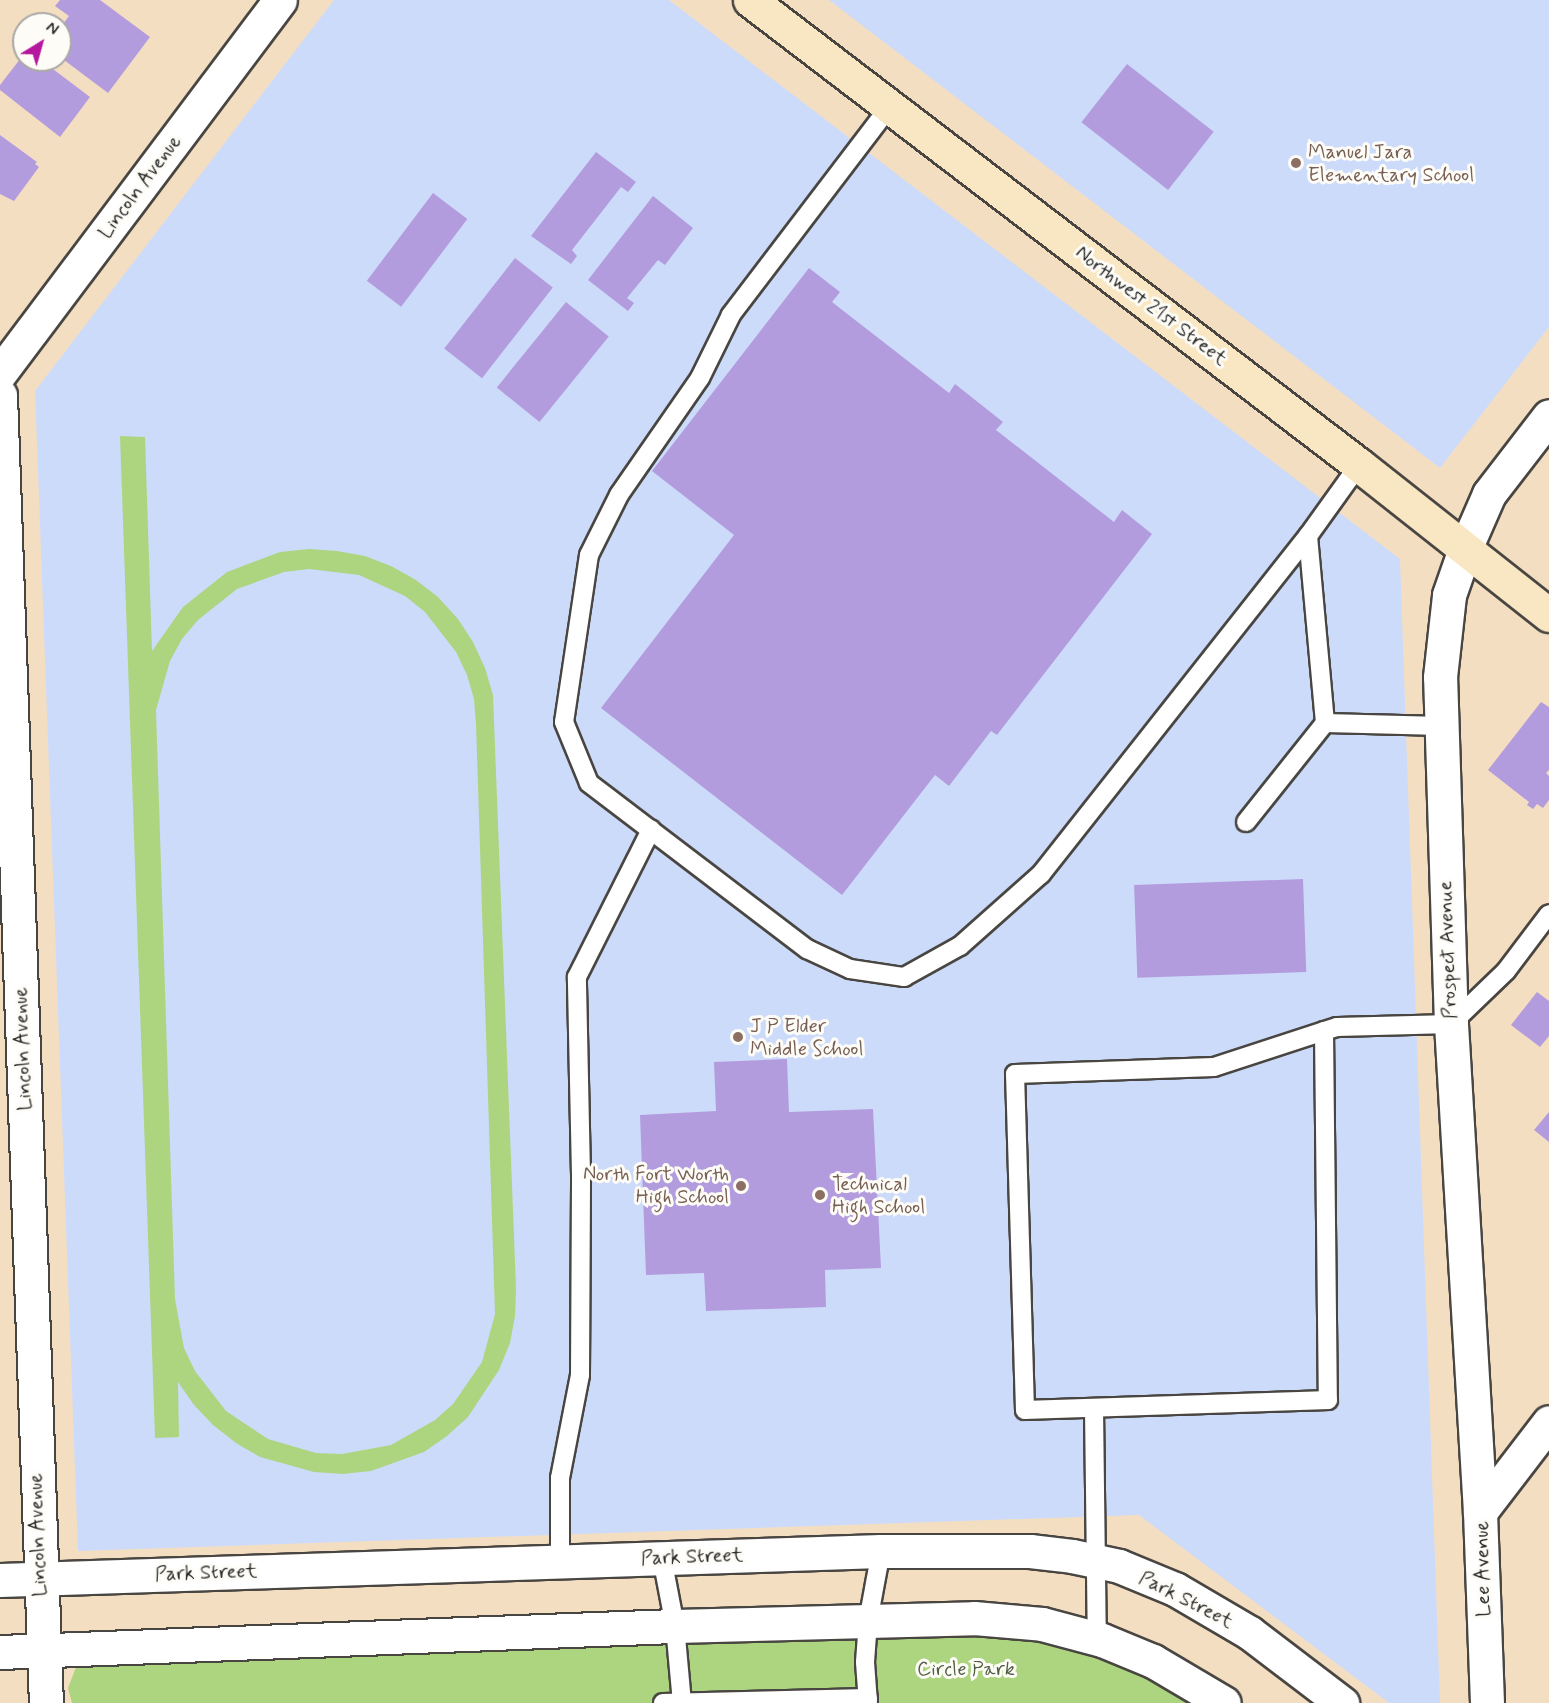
<!DOCTYPE html>
<style>
body{margin:0}
#map{position:relative;width:1549px;height:1703px;overflow:hidden;background:#f4dec1;font-family:Mynerve,sans-serif}
div>[style]{position:absolute}
[style*='--x']{left:calc(var(--x)*1px);top:calc(var(--y)*1px);width:calc(var(--w)*1px);rotate:calc(var(--a)*1deg)}
.built>*{inset:0;background:#cddbfa}
.green>*{inset:0;background:#add580}
.building>*{inset:0;background:#b39cde;transform-origin:0 0}
.roads{filter:drop-shadow(2px 0 #494642) drop-shadow(-2px 0 #494642) drop-shadow(0 2px #494642) drop-shadow(0 -2px #494642)}
.lane>*{height:18px;margin:-9px;padding:0 9px;transform-origin:9px;border-radius:9px;background:#fff}
.street>*{height:33px;margin:-16.5px;padding:0 16.5px;transform-origin:16.5px;border-radius:16.5px;background:#fff}
.secondary>*{height:33px;margin:-16.5px;padding:0 16.5px;transform-origin:16.5px;border-radius:16.5px;background:#f9e7c3}
.dots>*{width:16px;height:16px;translate:-50% -50%;box-sizing:border-box;border:3px solid #fdfcf7;border-radius:50%}
span{translate:-50% -50%;white-space:nowrap;text-align:center;line-height:1.15;-webkit-text-stroke:6px #fdfcf7;paint-order:stroke}
.education-label{font-size:20px;color:#785e54}
.left{translate:0 -50%;text-align:left}
.right{translate:-100% -50%;text-align:right}
.street-label{font-size:20px;color:#2b2b2b}
.park-label{font-size:20px;color:#525e44}
.north{position:absolute;left:12px;top:12px;width:60px;height:60px;box-sizing:border-box;background:#fdfcf7;border:2px solid #a9a8a5;border-radius:50%;rotate:37deg;font-size:16px;font-weight:700;line-height:24px;text-align:center;color:#2b2b2b}
.north::after{content:'';display:block;margin:auto;width:21px;height:27px;background:#b5179e;clip-path:polygon(50% 0,100% 100%,50% 72%,0 100%)}
</style>
<div id="map">
<div class="built">
<i style="clip-path:polygon(334px 0,669px 0,1400px 559px,1440px 1703px,1389px 1703px,1139px 1515px,78px 1551px,35px 391px)"></i>
<i style="clip-path:polygon(829px 0,1549px 0,1549px 327px,1440px 468px)"></i>
</div>
<div class="green">
<i style="clip-path:polygon(evenodd,120px 436px,145px 437px,152px 651px,183px 607px,227px 572px,280px 552px,309px 549px,337px 551px,365px 556px,391px 566px,416px 580px,438px 597px,458px 619px,473px 642px,485px 668px,493px 695px,516px 1288px,515px 1316px,510px 1343px,499px 1370px,468px 1417px,447px 1436px,424px 1452px,371px 1471px,343px 1474px,314px 1472px,260px 1457px,236px 1443px,213px 1425px,194px 1405px,178px 1382px,179px 1437px,155px 1438px,120px 436px,309px 569px,359px 575px,405px 596px,425px 612px,456px 652px,467px 675px,474px 699px,476px 724px,495px 1314px,482px 1362px,453px 1404px,435px 1420px,391px 1445px,342px 1454px,316px 1453px,268px 1439px,226px 1411px,195px 1371px,184px 1348px,175px 1299px,156px 710px,170px 661px,182px 639px,198px 620px,237px 589px,284px 572px,309px 569px)"></i>
<i style="clip-path:polygon(981px 1633px,1046px 1641px,1102px 1654px,1144px 1672px,1198px 1703px,72px 1703px,68px 1688px,76px 1667px,86px 1663px)"></i>
</div>
<div class="building">
<i style="clip-path:polygon(60px 0,100px 0,150px 37px,108px 93px,60px 57px,60px 28px,69px 16px,55px 6px)"></i>
<i style="clip-path:polygon(24px 54px,24px 60px,41px 60px,90px 97px,60px 137px,0 90px,0 85px)"></i>
<i style="left:1127px;top:64px;width:110px;height:74px;rotate:38deg"></i>
<i style="clip-path:polygon(0 135px,37px 162px,35px 164px,39px 167px,14px 201px,0 194px)"></i>
<i style="clip-path:polygon(596px 152px,636px 182px,628px 192px,621px 187px,572px 250px,577px 256px,571px 264px,531px 236px)"></i>
<i style="left:433px;top:193px;width:43px;height:110px;rotate:37deg"></i>
<i style="clip-path:polygon(653px 196px,693px 228px,665px 265px,658px 260px,627px 298px,634px 303px,628px 311px,588px 280px)"></i>
<i style="left:515px;top:258px;width:48px;height:115px;rotate:38deg"></i>
<i style="clip-path:polygon(809px 268px,840px 292px,832px 302px,949px 393px,955px 384px,1003px 422px,996px 430px,1114px 522px,1122px 510px,1152px 534px,997px 735px,991px 731px,949px 786px,935px 775px,842px 895px,601px 708px,734px 535px,652px 471px)"></i>
<i style="left:566px;top:302px;width:55px;height:110px;rotate:39deg"></i>
<i style="clip-path:polygon(1541px 702px,1549px 707px,1549px 770px,1546px 773px,1549px 776px,1549px 800px,1543px 808px,1537px 804px,1533px 809px,1527px 805px,1529px 802px,1488px 770px)"></i>
<i style="left:1303px;top:879px;width:93px;height:169px;rotate:88deg"></i>
<i style="clip-path:polygon(1537px 992px,1549px 1001px,1549px 1036px,1540px 1047px,1511px 1025px)"></i>
<i style="clip-path:polygon(787px 1059px,789px 1112px,873px 1109px,881px 1268px,825px 1270px,826px 1307px,706px 1311px,704px 1273px,646px 1275px,640px 1115px,716px 1111px,714px 1062px)"></i>
<i style="clip-path:polygon(1549px 1112px,1549px 1142px,1534px 1130px)"></i>
</div>
<div class="roads">
<div class="lane">
<i style="--x:890;--y:106;--w:263;--a:127.3"></i>
<i style="--x:731;--y:315;--w:70;--a:116.2"></i>
<i style="--x:700;--y:378;--w:142;--a:124.7"></i>
<i style="--x:619;--y:495;--w:67;--a:116.6"></i>
<i style="--x:589;--y:555;--w:169;--a:98.5"></i>
<i style="--x:564;--y:722;--w:66;--a:67.7"></i>
<i style="--x:589;--y:783;--w:274;--a:37.3"></i>
<i style="--x:807;--y:949;--w:47;--a:24.9"></i>
<i style="--x:850;--y:969;--w:55;--a:8.4"></i>
<i style="--x:904;--y:977;--w:64;--a:-29"></i>
<i style="--x:960;--y:946;--w:108;--a:-41.6"></i>
<i style="--x:1041;--y:874;--w:431;--a:-51.7"></i>
<i style="--x:1308;--y:536;--w:87;--a:-54.3"></i>
<i style="--x:1308;--y:536;--w:188;--a:84.8"></i>
<i style="--x:1325;--y:723;--w:117;--a:1.5"></i>
<i style="--x:1246;--y:822;--w:127;--a:-51.4"></i>
<i style="--x:1324;--y:1031;--w:369;--a:89.4"></i>
<i style="--x:1328;--y:1400;--w:303;--a:178.1"></i>
<i style="--x:1025;--y:1410;--w:336;--a:-91.7"></i>
<i style="--x:1015;--y:1074;--w:199;--a:-2"></i>
<i style="--x:1214;--y:1067;--w:116;--a:-18.1"></i>
<i style="--x:1324;--y:1031;--w:14;--a:-17"></i>
<i style="--x:1337;--y:1027;--w:114;--a:-1.5"></i>
<i style="--x:1451;--y:1024;--w:76;--a:-43.9"></i>
<i style="--x:1506;--y:971;--w:71;--a:-53"></i>
<i style="--x:1094;--y:1408;--w:231;--a:89.3"></i>
<i style="--x:662;--y:1558;--w:69;--a:79.2"></i>
<i style="--x:675;--y:1626;--w:77;--a:84.8"></i>
<i style="--x:560;--y:1561;--w:83;--a:-90"></i>
<i style="--x:560;--y:1478;--w:105;--a:-79"></i>
<i style="--x:580;--y:1375;--w:200;--a:-89.7"></i>
<i style="--x:581;--y:1175;--w:198;--a:-91.2"></i>
<i style="--x:577;--y:977;--w:165;--a:-63.3"></i>
<i style="--x:663;--y:1703;--w:205;--a:-1.4"></i>
<i style="--x:868;--y:1703;--w:41;--a:-94.2"></i>
<i style="--x:865;--y:1662;--w:41;--a:-85.8"></i>
<i style="--x:868;--y:1621;--w:71;--a:-79.5"></i>
</div>
<div class="street">
<i style="--x:0;--y:373;--w:466;--a:-53.1"></i>
<i style="--x:0;--y:395;--w:1309;--a:87.99"></i>
<i style="--x:1480;--y:1512;--w:489;--a:-93.4"></i>
<i style="--x:1451;--y:1024;--w:347;--a:-91.8"></i>
<i style="--x:1440;--y:677;--w:82;--a:-83.7"></i>
<i style="--x:1449;--y:595;--w:49;--a:-70.8"></i>
<i style="--x:1465;--y:549;--w:60;--a:-66.4"></i>
<i style="--x:1489;--y:494;--w:98;--a:-52.4"></i>
<i style="--x:0;--y:1580;--w:881;--a:-1.89"></i>
<i style="--x:881;--y:1551;--w:149;--a:0"></i>
<i style="--x:1030;--y:1551;--w:42;--a:6.8"></i>
<i style="--x:1072;--y:1556;--w:48;--a:12"></i>
<i style="--x:1119;--y:1566;--w:61;--a:22.3"></i>
<i style="--x:1175;--y:1589;--w:87;--a:30.4"></i>
<i style="--x:1250;--y:1633;--w:116;--a:37.3"></i>
<i style="--x:0;--y:1652;--w:676;--a:-2.21"></i>
<i style="--x:675;--y:1626;--w:299;--a:-1.5"></i>
<i style="--x:974;--y:1618;--w:68;--a:5"></i>
<i style="--x:1042;--y:1624;--w:62;--a:14.9"></i>
<i style="--x:1102;--y:1640;--w:55;--a:22.4"></i>
<i style="--x:1153;--y:1661;--w:82;--a:30.6"></i>
<i style="--x:1487;--y:1703;--w:191;--a:-92.1"></i>
<i style="--x:1480;--y:1512;--w:113;--a:-52.5"></i>
</div>
<div class="secondary">
<i style="--x:750;--y:0;--w:766;--a:37.36"></i>
<i style="--x:1359;--y:465;--w:242;--a:38.3"></i>
</div>
</div>
<div class="dots">
<i style="left:1296px;top:163px;background:#8d6e63"></i>
<i style="left:738px;top:1037px;background:#8d6e63"></i>
<i style="left:741px;top:1186px;background:#8d6e63"></i>
<i style="left:820px;top:1195px;background:#8d6e63"></i>
</div>
<div class="education-label">
<span class="left" style="left:1308px;top:164px">Manuel Jara<br>Elementary School</span>
<span class="left" style="left:750px;top:1038px">J P Elder<br>Middle School</span>
<span class="right" style="left:729px;top:1186px">North Fort Worth<br>High School</span>
<span class="left" style="left:832px;top:1196px">Technical<br>High School</span>
</div>
<div class="street-label">
<span style="left:140px;top:187px;rotate:-53deg">Lincoln Avenue</span>
<span style="left:1151px;top:306px;rotate:37deg">Northwest 21st Street</span>
<span style="left:1448px;top:950px;rotate:-92deg">Prospect Avenue</span>
<span style="left:23px;top:1049px;rotate:-92deg">Lincoln Avenue</span>
<span style="left:38px;top:1535px;rotate:-92deg">Lincoln Avenue</span>
<span style="left:692px;top:1557px;rotate:-2deg">Park Street</span>
<span style="left:1483px;top:1569px;rotate:-91deg">Lee Avenue</span>
<span style="left:206px;top:1573px;rotate:-2deg">Park Street</span>
<span style="left:1186px;top:1600px;rotate:27deg">Park Street</span>
</div>
<div class="park-label">
<span style="left:966px;top:1669px">Circle Park</span>
</div>
<div class="north">N</div>
</div>
